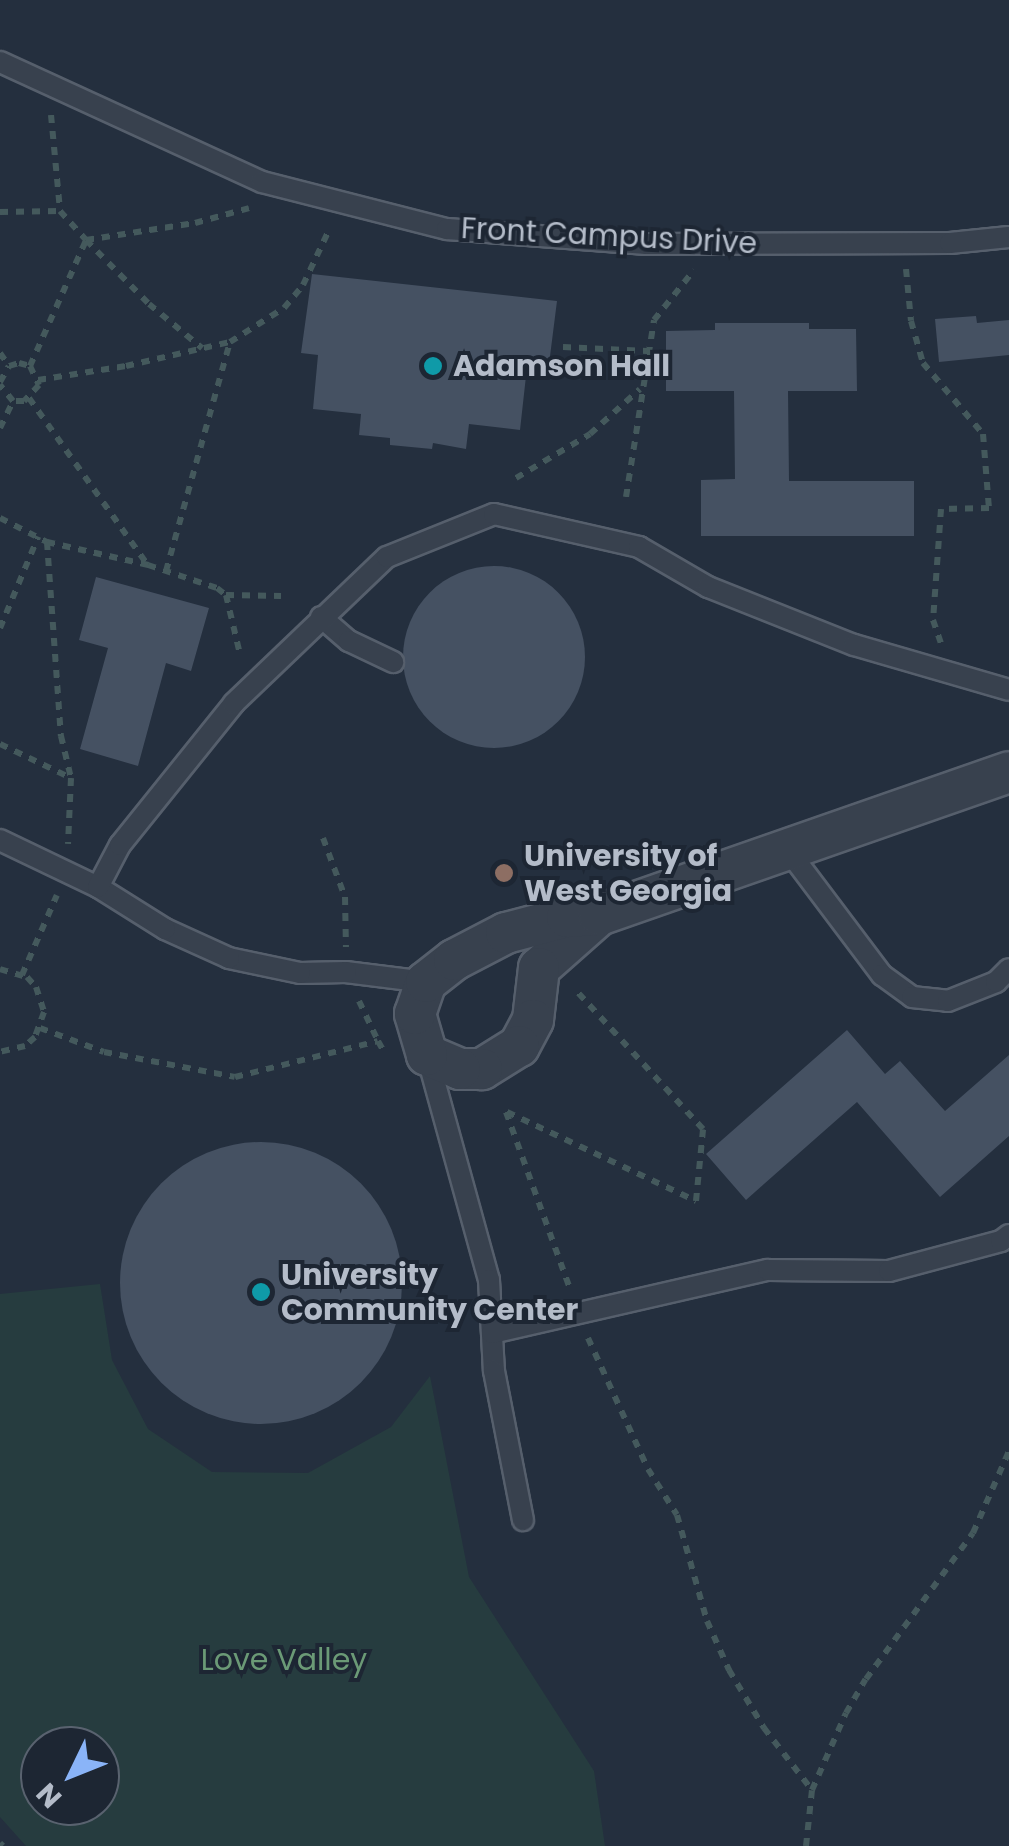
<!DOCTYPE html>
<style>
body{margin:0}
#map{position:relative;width:1009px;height:1846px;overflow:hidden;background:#242f3e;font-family:Poppins,sans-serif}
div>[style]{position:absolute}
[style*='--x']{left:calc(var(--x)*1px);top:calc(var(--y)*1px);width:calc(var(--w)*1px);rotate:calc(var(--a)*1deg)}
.green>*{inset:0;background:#263c3f}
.building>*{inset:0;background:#455162}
.round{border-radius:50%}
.path>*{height:6px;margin-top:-3px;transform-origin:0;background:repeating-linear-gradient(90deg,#44595c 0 8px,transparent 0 16px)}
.roads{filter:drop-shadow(2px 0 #565f6c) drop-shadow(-2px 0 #565f6c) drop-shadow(0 2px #565f6c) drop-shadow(0 -2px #565f6c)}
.service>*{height:20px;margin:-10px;padding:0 10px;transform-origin:10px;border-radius:10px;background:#38414e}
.minor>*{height:40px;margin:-20px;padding:0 20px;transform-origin:20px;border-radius:20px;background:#38414e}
.dots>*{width:28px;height:28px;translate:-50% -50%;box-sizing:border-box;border:5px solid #1d2633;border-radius:50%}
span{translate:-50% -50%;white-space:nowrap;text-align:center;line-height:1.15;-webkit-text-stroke:8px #1d2633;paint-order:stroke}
.street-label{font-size:30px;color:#b4bcc9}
.poi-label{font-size:30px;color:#b4bcc9;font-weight:700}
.left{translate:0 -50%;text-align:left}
.park-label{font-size:30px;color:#6b9a76}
.north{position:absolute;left:20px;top:1726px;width:100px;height:100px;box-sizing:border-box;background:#1d2633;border:2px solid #59626f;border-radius:50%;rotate:227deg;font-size:28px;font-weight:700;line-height:40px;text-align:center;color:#b4bcc9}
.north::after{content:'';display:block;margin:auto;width:35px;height:45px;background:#8ab4f8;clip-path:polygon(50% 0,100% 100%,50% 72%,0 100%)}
</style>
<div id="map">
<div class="green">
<i style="clip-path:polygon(evenodd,100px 1284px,112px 1360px,148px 1429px,212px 1472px,308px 1473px,391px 1427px,430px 1376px,469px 1577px,594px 1771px,605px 1846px,26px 1846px,0 1817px,0 1294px,100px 1284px,40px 1746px,100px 1746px,100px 1806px,40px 1806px,40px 1746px)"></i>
</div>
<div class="building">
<i style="clip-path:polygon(312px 274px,557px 301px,547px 380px,526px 376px,520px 430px,469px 424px,466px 449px,433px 443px,432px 449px,390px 445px,390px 438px,359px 435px,361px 414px,313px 409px,318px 355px,301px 353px)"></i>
<i style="clip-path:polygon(976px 316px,977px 323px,1009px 320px,1009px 355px,939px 362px,935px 319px)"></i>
<i style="clip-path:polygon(715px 323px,809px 323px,809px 329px,856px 329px,857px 391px,788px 391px,789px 481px,914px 481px,914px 536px,701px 536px,701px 480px,735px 479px,734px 391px,666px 391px,666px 331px,715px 330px)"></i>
<i class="round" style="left:403px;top:566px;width:182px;height:182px"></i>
<i style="clip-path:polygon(96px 577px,209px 608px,191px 671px,166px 663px,138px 766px,80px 749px,108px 648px,79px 640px)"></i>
<i style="clip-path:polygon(847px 1030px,885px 1074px,900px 1061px,945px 1111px,1009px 1055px,1009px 1136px,940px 1197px,857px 1102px,746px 1200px,706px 1154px)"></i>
<i class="round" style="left:120px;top:1142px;width:282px;height:282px"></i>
</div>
<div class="path">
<i style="--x:51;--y:115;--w:96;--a:84.6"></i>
<i style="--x:60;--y:211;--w:39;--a:48"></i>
<i style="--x:86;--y:240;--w:110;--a:-8.9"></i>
<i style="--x:195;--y:223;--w:56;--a:-15.5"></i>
<i style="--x:0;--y:212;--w:60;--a:-1"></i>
<i style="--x:906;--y:269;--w:52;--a:84.5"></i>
<i style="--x:911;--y:321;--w:44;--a:74.1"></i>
<i style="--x:923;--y:363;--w:93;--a:49.8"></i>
<i style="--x:983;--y:434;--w:74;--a:85.4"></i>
<i style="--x:989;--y:508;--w:48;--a:178.8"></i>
<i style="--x:941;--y:509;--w:111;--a:94.1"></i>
<i style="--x:933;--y:620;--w:24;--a:71"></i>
<i style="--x:563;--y:347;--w:84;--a:2.7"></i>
<i style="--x:0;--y:353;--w:16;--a:55"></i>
<i style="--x:30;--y:366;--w:138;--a:-66"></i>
<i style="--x:86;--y:240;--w:90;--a:45.5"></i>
<i style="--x:149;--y:304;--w:69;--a:39.7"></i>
<i style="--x:38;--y:380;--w:89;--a:-9"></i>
<i style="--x:126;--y:366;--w:107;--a:-13"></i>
<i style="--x:230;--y:342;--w:64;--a:-32.2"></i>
<i style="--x:284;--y:308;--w:30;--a:-50"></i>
<i style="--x:303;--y:285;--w:61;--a:-64.7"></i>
<i style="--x:0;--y:382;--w:18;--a:-61"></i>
<i style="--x:9;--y:366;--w:10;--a:-17"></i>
<i style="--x:19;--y:363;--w:11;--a:15"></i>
<i style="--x:30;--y:366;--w:21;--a:65"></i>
<i style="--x:39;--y:385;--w:22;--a:133"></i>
<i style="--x:24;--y:401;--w:11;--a:180"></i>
<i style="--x:13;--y:401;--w:21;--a:-129"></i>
<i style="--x:29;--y:398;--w:204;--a:54.6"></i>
<i style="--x:0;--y:428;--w:30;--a:-64"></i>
<i style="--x:516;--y:478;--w:86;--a:-30.7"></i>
<i style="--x:590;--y:434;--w:67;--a:-42"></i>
<i style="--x:626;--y:497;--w:179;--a:-81"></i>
<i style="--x:654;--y:320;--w:64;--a:-51.3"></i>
<i style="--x:0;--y:518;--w:53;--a:27.1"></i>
<i style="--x:47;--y:542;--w:104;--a:12.8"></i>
<i style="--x:148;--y:565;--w:73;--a:18.4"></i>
<i style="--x:217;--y:588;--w:11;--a:38"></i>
<i style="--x:226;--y:595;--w:61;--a:76.7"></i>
<i style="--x:47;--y:542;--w:195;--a:85.9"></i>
<i style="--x:61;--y:736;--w:43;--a:76.6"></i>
<i style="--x:71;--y:778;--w:66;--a:92.6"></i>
<i style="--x:166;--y:571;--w:238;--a:-74.4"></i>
<i style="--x:226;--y:595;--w:55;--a:1"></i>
<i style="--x:0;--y:628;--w:99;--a:-67.3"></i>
<i style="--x:0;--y:744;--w:79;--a:25.6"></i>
<i style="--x:323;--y:838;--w:63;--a:69.6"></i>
<i style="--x:345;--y:897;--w:50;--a:88.9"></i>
<i style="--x:0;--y:969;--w:28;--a:17"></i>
<i style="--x:27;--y:977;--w:13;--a:48"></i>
<i style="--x:36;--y:987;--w:26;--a:72"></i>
<i style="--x:44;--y:1012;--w:27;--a:110"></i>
<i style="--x:35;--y:1037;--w:13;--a:138"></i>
<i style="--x:25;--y:1046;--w:26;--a:167"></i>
<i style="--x:22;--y:975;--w:87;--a:-66.4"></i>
<i style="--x:359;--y:1001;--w:44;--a:64.6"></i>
<i style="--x:40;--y:1028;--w:68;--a:20.6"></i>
<i style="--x:104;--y:1052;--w:133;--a:10.8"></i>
<i style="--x:235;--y:1077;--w:147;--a:-14.1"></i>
<i style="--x:378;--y:1041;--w:10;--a:61"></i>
<i style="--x:506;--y:1112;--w:188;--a:70.1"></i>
<i style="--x:507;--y:1112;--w:209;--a:25.2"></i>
<i style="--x:696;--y:1201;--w:72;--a:-84.4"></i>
<i style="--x:703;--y:1129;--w:191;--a:-132.5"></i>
<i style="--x:588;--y:1338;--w:144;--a:65.4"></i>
<i style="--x:648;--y:1469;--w:54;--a:57.8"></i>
<i style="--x:677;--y:1515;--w:110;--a:74.2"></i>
<i style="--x:707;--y:1621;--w:54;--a:65.8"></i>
<i style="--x:729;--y:1670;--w:68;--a:58.9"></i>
<i style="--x:764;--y:1728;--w:78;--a:52.3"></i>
<i style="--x:0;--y:1843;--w:4;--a:45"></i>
<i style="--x:806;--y:1846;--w:56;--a:-83.9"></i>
<i style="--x:812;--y:1790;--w:84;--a:-66.2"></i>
<i style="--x:846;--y:1713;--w:39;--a:-60"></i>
<i style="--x:866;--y:1679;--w:181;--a:-53.8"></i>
<i style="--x:973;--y:1533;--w:90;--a:-66.3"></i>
</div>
<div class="roads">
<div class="service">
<i style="--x:0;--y:62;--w:288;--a:24.6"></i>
<i style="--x:262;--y:182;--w:191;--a:14.3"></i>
<i style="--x:447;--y:229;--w:200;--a:4.3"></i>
<i style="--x:646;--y:244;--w:304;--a:-0.2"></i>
<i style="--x:950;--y:243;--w:59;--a:-5.8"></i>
<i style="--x:321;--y:617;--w:37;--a:41"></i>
<i style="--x:349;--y:641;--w:49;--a:25.5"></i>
<i style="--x:0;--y:840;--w:109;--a:25.6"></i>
<i style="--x:787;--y:849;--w:158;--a:53"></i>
<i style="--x:882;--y:975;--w:37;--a:36"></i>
<i style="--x:912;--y:997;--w:36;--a:6"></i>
<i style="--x:948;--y:1001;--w:52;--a:-21.6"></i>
<i style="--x:996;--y:982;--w:18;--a:-45"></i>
<i style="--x:426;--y:982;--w:81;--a:-172.9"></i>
<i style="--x:346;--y:972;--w:46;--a:178.8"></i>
<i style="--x:300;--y:973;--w:73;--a:-168.1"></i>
<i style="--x:229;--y:958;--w:70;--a:-155.6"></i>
<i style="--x:165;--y:929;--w:79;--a:-147.9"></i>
<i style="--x:98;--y:887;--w:47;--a:-62.4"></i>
<i style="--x:120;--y:845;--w:182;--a:-51.2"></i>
<i style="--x:234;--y:703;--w:211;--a:-43.7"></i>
<i style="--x:387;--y:557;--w:115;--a:-21.9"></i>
<i style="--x:494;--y:514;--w:149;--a:12.8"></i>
<i style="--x:639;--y:547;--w:80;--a:30.1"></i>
<i style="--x:708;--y:587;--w:157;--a:21.7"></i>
<i style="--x:854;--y:645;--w:161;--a:16.2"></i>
<i style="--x:427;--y:1055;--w:233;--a:74.6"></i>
<i style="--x:489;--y:1280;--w:91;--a:86.9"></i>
<i style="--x:494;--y:1371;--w:152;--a:79"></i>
<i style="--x:492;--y:1333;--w:283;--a:-12.9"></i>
<i style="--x:768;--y:1270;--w:121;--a:0.5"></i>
<i style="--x:889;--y:1271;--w:116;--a:-15"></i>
<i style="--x:1001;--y:1241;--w:10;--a:-37"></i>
</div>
<div class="minor">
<i style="--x:599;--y:915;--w:80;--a:138.5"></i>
<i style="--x:539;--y:968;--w:52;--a:96.6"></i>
<i style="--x:533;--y:1020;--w:30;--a:118"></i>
<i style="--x:519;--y:1046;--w:44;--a:148.1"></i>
<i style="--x:482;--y:1069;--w:22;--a:180"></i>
<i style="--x:460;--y:1069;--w:36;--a:-157"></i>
<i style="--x:427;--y:1055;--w:43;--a:-106.3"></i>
<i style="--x:415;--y:1014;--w:34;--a:-71"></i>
<i style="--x:426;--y:982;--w:36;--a:-38"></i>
<i style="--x:454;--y:960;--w:59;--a:-27.4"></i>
<i style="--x:506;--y:933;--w:63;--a:-14.7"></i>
<i style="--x:567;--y:917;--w:32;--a:-4"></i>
<i style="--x:599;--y:915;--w:434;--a:-19.2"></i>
</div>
</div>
<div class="dots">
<i style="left:433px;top:366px;background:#0f9aa8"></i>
<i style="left:504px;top:873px;background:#8d6e63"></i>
<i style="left:261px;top:1292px;background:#0f9aa8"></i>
</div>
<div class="street-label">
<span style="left:609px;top:236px;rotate:3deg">Front Campus Drive</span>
</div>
<div class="poi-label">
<span class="left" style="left:453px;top:366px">Adamson Hall</span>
<span class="left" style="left:524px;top:873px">University of<br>West Georgia</span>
<span class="left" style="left:281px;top:1292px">University<br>Community Center</span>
</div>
<div class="park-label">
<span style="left:284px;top:1660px">Love Valley</span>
</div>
<div class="north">N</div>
</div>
